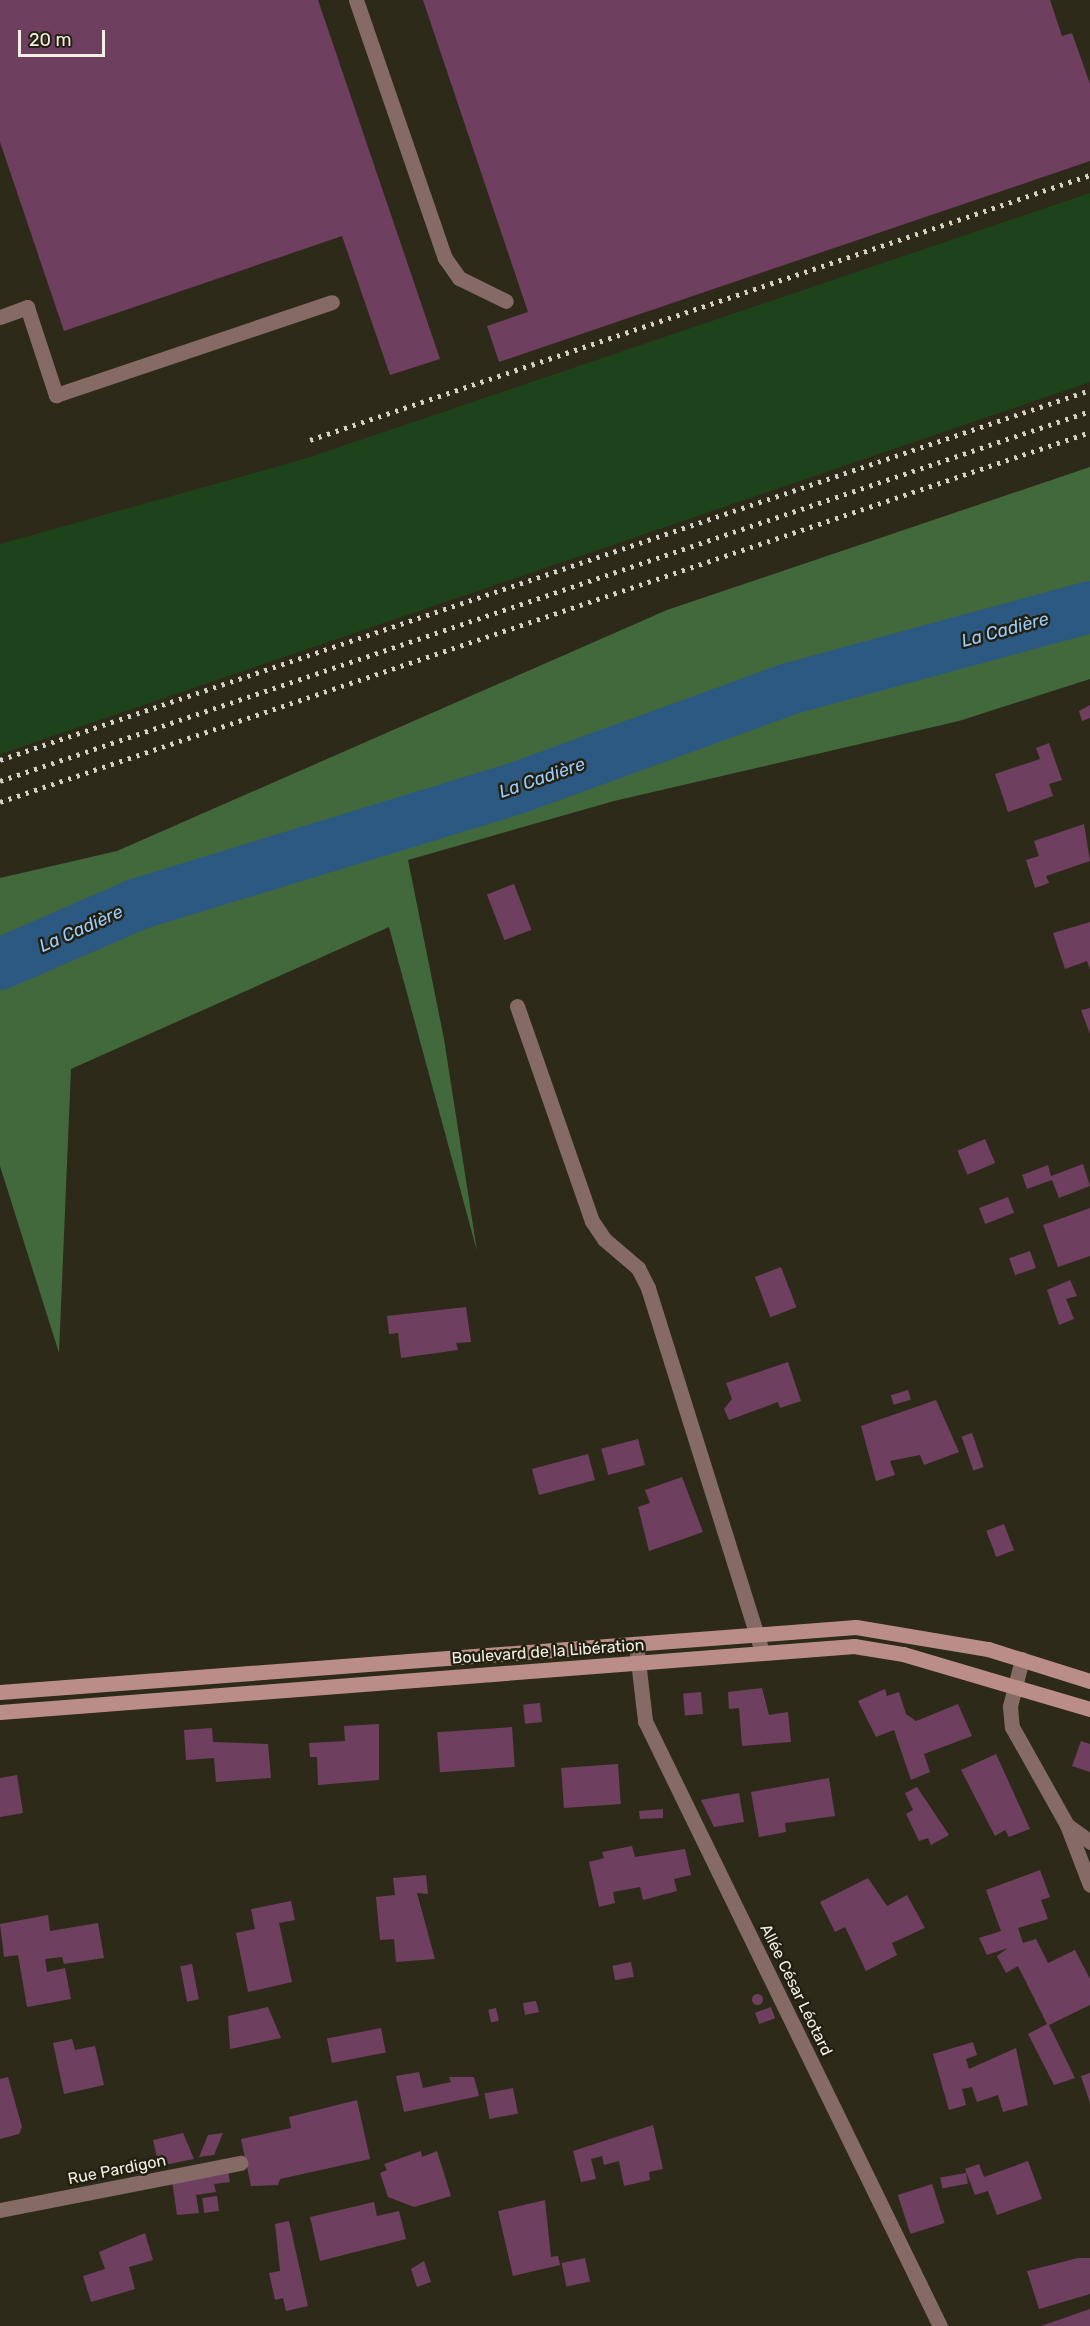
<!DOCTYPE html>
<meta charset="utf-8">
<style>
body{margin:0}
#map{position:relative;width:1090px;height:2326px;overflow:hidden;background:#2e2a1a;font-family:Rubik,sans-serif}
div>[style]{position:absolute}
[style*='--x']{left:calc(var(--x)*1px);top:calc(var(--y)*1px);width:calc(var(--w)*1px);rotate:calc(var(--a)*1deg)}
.green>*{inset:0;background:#1e4219}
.forest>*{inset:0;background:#42693c}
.river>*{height:52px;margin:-26px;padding:0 26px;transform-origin:26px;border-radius:26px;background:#2c5981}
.building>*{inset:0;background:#6f3f60;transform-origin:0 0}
.round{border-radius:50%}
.lane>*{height:15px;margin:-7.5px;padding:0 7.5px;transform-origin:7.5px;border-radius:7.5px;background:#866a66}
.street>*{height:15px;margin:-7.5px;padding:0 7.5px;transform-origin:7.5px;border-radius:7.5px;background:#866a66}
.secondary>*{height:15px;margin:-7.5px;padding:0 7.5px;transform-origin:7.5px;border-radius:7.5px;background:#ba8d88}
.rail>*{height:4.5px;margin-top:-2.25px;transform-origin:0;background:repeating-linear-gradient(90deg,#d4d2c6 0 3px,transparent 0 9px)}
span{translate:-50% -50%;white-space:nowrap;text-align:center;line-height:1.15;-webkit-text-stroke:5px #242011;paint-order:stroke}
.street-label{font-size:16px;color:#f2f0e5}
.water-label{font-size:18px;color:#98cdff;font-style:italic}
.scale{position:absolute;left:18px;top:30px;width:87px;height:27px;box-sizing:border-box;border:3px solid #f2f0e5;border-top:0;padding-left:8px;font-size:18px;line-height:21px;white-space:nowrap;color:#f2f0e5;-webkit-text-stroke:4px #242011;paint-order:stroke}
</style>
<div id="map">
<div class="green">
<i style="clip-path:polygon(1090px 193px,1090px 382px,0 754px,0 544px,304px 459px)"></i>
</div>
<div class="forest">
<i style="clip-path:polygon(1090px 467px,1090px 679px,959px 721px,614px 801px,408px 860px,444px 1039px,477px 1251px,389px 927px,71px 1069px,59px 1353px,0 1166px,0 878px,117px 851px,667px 610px)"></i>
</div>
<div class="river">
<i style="--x:0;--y:964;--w:150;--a:-23.5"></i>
<i style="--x:138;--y:904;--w:396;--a:-17"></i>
<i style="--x:517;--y:788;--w:293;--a:-20"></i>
<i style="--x:792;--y:688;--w:309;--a:-15.2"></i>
</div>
<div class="building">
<i style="clip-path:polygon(0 0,318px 0,440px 359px,390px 375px,342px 236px,64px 331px,0 142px)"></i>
<i style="clip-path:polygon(423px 0,1050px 0,1062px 36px,1072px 33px,1090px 84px,1090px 161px,499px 362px,487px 326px,528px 312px)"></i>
<i style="clip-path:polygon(1090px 705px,1090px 718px,1082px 721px,1079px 711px)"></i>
<i style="clip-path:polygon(1049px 743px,1062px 780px,1049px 784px,1053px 796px,1008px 812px,995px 774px,1040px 759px,1036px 748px)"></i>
<i style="clip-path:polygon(1084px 824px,1090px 861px,1046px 876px,1049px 883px,1035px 888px,1026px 860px,1039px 856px,1034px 841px)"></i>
<i style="left:514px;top:884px;width:49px;height:29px;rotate:69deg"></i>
<i style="clip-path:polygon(1090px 922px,1090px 970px,1087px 961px,1065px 969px,1053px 933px)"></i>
<i style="clip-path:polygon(1090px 1008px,1090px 1034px,1081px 1010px)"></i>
<i style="left:985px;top:1139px;width:26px;height:30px;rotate:67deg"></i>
<i style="clip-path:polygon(1083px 1164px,1090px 1186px,1059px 1198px,1052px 1180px,1027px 1189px,1022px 1175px,1048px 1165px,1051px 1176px)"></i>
<i style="left:1008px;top:1197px;width:17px;height:31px;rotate:69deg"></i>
<i style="clip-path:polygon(1090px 1208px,1090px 1256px,1058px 1267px,1043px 1225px)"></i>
<i style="left:1030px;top:1251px;width:18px;height:22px;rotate:71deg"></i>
<i style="left:781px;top:1267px;width:43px;height:28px;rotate:69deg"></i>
<i style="clip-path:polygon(1070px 1280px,1077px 1296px,1066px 1299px,1074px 1319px,1059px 1325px,1047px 1290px)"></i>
<i style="clip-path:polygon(466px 1307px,471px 1342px,456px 1343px,458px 1350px,401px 1358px,398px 1333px,389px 1334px,387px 1316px)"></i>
<i style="clip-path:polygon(788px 1362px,801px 1401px,780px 1408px,778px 1402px,729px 1420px,724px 1409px,732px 1399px,726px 1383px)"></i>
<i style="left:908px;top:1390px;width:10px;height:18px;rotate:73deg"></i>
<i style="clip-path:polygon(936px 1400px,959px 1452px,924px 1465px,920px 1455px,890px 1461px,895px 1475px,876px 1481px,861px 1426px)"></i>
<i style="left:972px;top:1433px;width:36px;height:11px;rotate:71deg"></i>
<i style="left:638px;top:1439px;width:27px;height:38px;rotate:75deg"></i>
<i style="left:588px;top:1454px;width:27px;height:58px;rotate:75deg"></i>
<i style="clip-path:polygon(682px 1477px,703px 1532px,649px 1551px,638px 1507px,650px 1503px,645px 1490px)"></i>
<i style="left:1004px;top:1524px;width:28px;height:19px;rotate:69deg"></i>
<i style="clip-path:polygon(762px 1688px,769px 1715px,788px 1712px,791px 1742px,742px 1746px,739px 1708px,729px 1709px,728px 1692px)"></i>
<i style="clip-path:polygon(885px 1689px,887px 1696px,899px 1692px,906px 1714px,916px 1721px,958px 1704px,972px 1736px,924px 1754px,930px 1772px,911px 1780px,894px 1730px,876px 1737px,858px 1701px)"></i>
<i style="left:701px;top:1692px;width:22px;height:18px;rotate:85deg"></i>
<i style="left:540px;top:1703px;width:19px;height:17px;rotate:84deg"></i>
<i style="clip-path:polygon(379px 1724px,379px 1780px,318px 1785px,317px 1757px,310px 1757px,309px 1743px,345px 1741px,344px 1726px)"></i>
<i style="left:512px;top:1727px;width:40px;height:75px;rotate:86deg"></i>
<i style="clip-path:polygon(212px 1728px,213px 1742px,268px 1744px,271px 1778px,216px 1782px,214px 1758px,186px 1760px,184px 1730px)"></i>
<i style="clip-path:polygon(1081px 1741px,1090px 1744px,1090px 1772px,1072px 1766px)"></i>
<i style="clip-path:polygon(996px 1754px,1030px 1829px,1009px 1837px,1005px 1830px,995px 1836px,961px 1770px)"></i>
<i style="left:618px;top:1764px;width:40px;height:57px;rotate:86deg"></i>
<i style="clip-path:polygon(17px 1775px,23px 1813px,0 1817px,0 1778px)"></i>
<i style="clip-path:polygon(829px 1778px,835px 1816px,785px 1823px,786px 1832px,759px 1837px,751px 1792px)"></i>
<i style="clip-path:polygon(917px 1787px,949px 1835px,931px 1845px,928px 1838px,919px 1841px,906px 1814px,913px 1810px,905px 1793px)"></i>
<i style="clip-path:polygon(739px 1793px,744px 1822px,714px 1827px,701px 1800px)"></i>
<i style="clip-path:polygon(663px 1809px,663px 1818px,640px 1819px,639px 1811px)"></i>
<i style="clip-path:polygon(632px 1846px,635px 1857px,685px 1849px,691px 1875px,674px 1879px,677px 1891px,643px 1900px,640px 1887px,613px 1892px,615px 1903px,599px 1907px,589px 1862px,604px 1858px,602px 1852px)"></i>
<i style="clip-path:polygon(1040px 1870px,1050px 1897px,1041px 1900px,1048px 1919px,1018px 1928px,1023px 1943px,1036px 1939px,1048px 1963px,1075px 1950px,1090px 1979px,1090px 2005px,1049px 2025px,1075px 2078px,1054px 2085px,1028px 2034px,1047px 2024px,1018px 1966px,1006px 1973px,997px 1956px,1008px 1948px,987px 1955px,979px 1938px,1001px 1931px,986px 1890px)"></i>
<i style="clip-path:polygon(426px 1875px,428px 1894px,417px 1893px,435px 1959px,396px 1962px,394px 1939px,380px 1940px,376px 1897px,395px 1895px,393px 1878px)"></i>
<i style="clip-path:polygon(868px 1878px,887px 1906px,907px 1895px,925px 1928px,892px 1943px,897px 1955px,866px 1971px,845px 1927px,835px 1932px,820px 1902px)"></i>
<i style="clip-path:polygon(291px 1901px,295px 1920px,279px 1923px,292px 1982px,248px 1992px,236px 1933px,255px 1929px,251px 1909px)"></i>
<i style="clip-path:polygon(48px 1915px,50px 1931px,98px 1923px,104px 1958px,64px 1964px,62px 1957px,45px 1959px,47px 1972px,65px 1968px,71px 1999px,27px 2007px,18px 1955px,4px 1957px,0 1924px)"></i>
<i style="left:631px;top:1962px;width:15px;height:19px;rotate:79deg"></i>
<i style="left:192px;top:1964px;width:36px;height:12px;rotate:79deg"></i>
<i class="round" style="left:751.5px;top:1993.5px;width:11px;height:11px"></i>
<i style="clip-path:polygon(536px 2001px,539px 2012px,525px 2015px,523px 2003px)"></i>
<i style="clip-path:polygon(268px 2007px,281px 2038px,230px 2049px,228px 2016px)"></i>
<i style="left:771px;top:2007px;width:12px;height:17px;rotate:70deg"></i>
<i style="left:496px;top:2008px;width:13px;height:8px;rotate:77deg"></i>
<i style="left:381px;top:2028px;width:25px;height:55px;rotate:79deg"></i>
<i style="clip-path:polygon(72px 2039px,75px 2050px,95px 2046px,104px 2085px,64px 2094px,53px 2043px)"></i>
<i style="clip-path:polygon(973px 2042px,977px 2055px,966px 2059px,969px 2069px,1016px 2048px,1028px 2105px,1003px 2112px,998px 2095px,977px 2102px,972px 2087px,962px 2089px,966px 2105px,949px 2110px,933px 2054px)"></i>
<i style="clip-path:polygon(419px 2072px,423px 2088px,451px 2082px,449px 2077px,474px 2077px,479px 2096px,404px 2112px,396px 2076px)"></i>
<i style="clip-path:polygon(1090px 2073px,1090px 2103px,1081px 2076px)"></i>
<i style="clip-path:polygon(8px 2077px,22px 2127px,19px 2134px,0 2139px,0 2079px)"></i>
<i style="left:513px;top:2088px;width:26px;height:29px;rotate:79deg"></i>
<i style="clip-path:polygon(357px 2100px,370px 2159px,280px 2179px,278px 2185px,251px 2186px,241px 2139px,291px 2128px,289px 2117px)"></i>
<i style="clip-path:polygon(653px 2125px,663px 2169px,649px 2172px,650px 2180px,624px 2186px,619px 2161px,604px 2165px,602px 2156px,591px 2159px,596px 2179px,581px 2182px,573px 2151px)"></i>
<i style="clip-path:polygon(183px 2133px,194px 2159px,159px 2166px,153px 2140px)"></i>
<i style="clip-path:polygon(223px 2133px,214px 2155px,199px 2157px,208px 2135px)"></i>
<i style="clip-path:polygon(421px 2151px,422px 2157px,437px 2151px,451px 2196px,414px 2207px,388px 2197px,380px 2173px,387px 2170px,384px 2164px)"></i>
<i style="clip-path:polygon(1028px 2161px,1042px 2199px,997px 2215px,988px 2191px,975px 2195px,965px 2169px,979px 2164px,984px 2177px)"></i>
<i style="clip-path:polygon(228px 2172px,230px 2182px,214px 2184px,216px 2192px,196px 2195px,199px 2213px,177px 2215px,172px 2181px)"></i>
<i style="left:966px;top:2173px;width:11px;height:26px;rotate:80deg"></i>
<i style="left:932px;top:2184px;width:41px;height:36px;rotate:72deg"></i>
<i style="left:217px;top:2196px;width:15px;height:15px;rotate:82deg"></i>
<i style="clip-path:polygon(545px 2200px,551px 2257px,558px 2256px,560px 2265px,513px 2276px,498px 2211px)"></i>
<i style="clip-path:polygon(374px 2202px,377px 2216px,399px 2211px,406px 2239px,320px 2261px,310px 2217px)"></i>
<i style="clip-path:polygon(289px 2221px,308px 2306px,286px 2311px,283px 2298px,275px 2300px,269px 2273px,280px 2271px,275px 2224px)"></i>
<i style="clip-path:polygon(145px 2233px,153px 2260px,129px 2267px,135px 2289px,91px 2302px,83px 2276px,105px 2269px,99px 2252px)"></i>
<i style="left:585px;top:2258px;width:24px;height:24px;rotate:78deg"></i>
<i style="clip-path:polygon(1078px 2258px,1090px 2258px,1090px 2294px,1039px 2309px,1027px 2271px)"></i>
<i style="clip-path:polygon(424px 2261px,431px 2282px,417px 2287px,411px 2269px)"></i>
<i style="clip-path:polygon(1090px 2309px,1090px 2326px,1041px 2326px)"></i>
</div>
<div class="lane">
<i style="--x:356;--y:0;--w:273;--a:71"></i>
<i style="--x:445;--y:258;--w:24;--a:55"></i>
<i style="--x:459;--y:278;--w:52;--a:26.1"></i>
<i style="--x:0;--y:317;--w:29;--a:-20"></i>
<i style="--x:27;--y:307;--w:93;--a:71.8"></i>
<i style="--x:56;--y:395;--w:291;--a:-18.6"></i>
</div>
<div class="street">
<i style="--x:517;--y:1006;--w:228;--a:70.8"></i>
<i style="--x:592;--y:1221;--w:22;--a:56"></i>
<i style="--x:604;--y:1239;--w:45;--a:40.5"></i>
<i style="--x:638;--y:1268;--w:22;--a:63"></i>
<i style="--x:648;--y:1288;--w:381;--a:72.6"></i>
<i style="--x:636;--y:1644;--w:78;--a:83.3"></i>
<i style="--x:645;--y:1721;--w:673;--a:64.01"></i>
<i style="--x:1022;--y:1659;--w:49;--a:104.3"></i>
<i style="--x:1010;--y:1706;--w:21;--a:85"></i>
<i style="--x:1012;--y:1727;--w:112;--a:60.7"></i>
<i style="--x:1067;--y:1825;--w:29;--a:36"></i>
<i style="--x:1067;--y:1825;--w:64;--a:69"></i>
<i style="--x:0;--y:2210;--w:245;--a:-11.1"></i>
</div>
<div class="secondary">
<i style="--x:0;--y:1692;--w:858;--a:-4.34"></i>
<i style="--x:856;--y:1627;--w:134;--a:9.5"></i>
<i style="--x:988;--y:1649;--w:107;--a:17.4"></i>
<i style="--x:0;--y:1712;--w:857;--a:-4.42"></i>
<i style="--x:854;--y:1646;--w:50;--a:9.3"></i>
<i style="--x:903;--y:1654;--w:195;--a:16.4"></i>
</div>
<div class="rail">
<i style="--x:310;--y:440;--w:824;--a:-18.76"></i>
<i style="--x:0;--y:760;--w:1151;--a:-18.75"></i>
<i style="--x:0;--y:781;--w:1151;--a:-18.75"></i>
<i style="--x:0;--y:802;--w:1151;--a:-18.75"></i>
</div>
<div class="street-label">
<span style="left:548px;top:1652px;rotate:-4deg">Boulevard de la Libération</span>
<span style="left:796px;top:1990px;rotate:64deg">Allée César Léotard</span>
<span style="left:117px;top:2170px;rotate:-11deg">Rue Pardigon</span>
</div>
<div class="water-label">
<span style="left:1005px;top:630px;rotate:-15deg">La Cadière</span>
<span style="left:542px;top:778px;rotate:-19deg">La Cadière</span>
<span style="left:81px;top:929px;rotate:-24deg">La Cadière</span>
</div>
<div class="scale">20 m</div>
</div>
